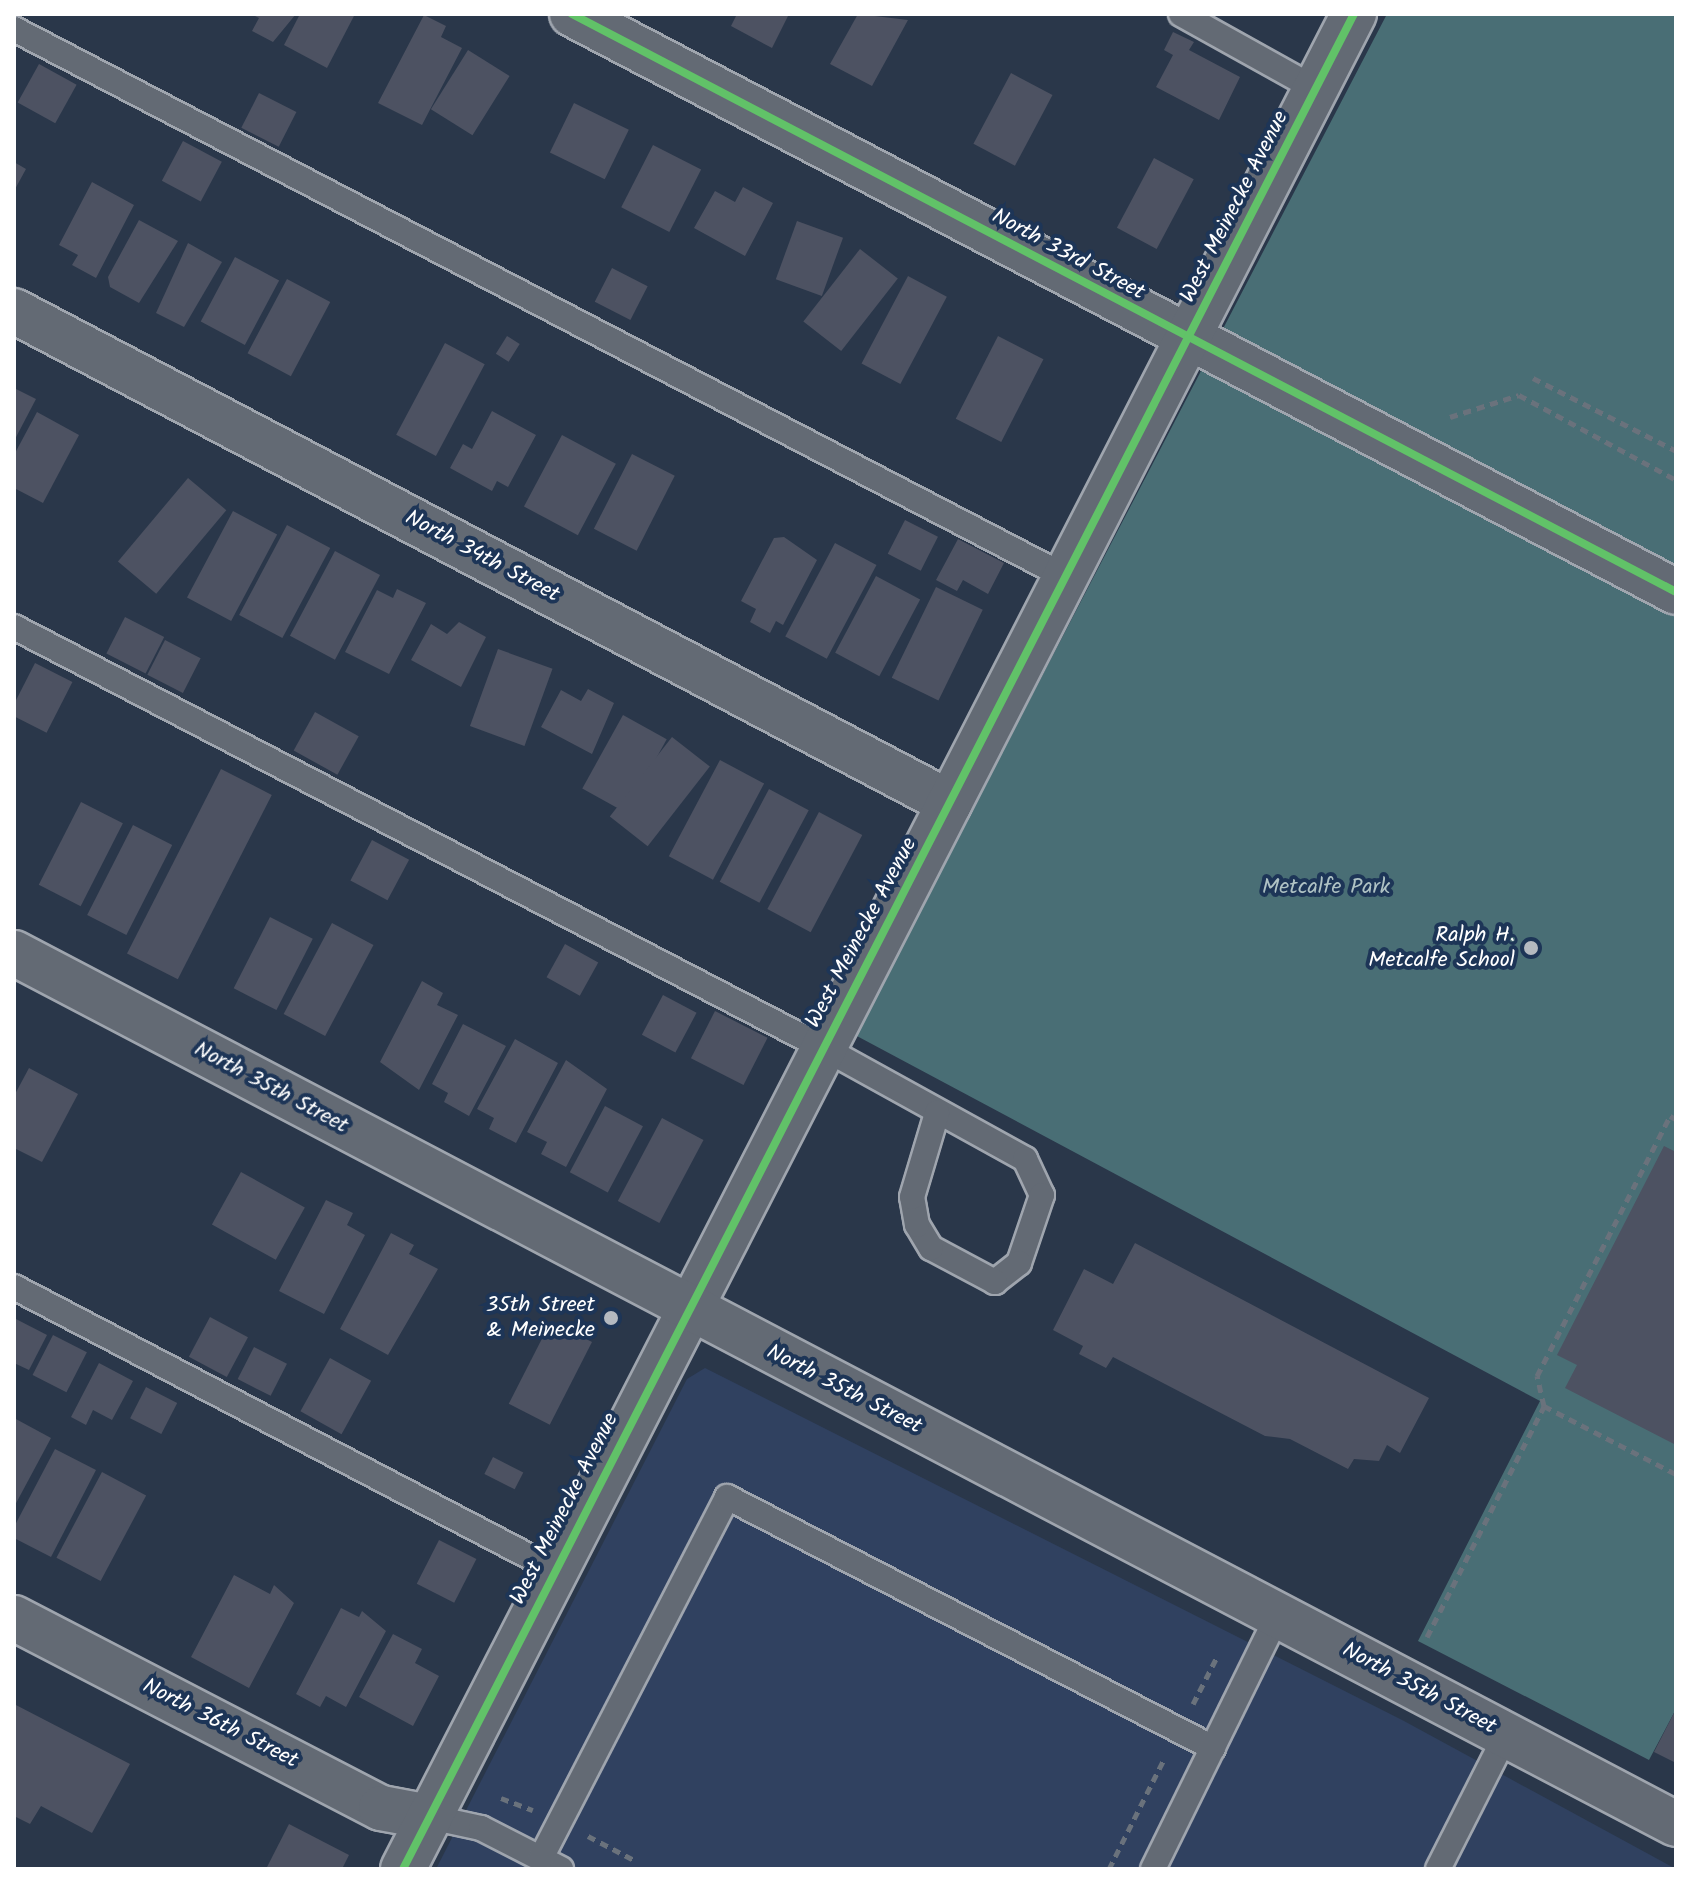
<!DOCTYPE html>
<style>
body{margin:0}
#map{position:relative;width:1690px;height:1883px;overflow:hidden;background:#2a374a;font-family:Kalam,sans-serif}
div>[style]{position:absolute}
[style*='--x']{left:calc(var(--x)*1px);top:calc(var(--y)*1px);width:calc(var(--w)*1px);rotate:calc(var(--a)*1deg)}
.built>*{inset:0;background:#304160}
.green>*{inset:0;background:#496e75}
.building>*{inset:0;background:#4d5262;transform-origin:0 0}
.path>*{height:5px;margin-top:-2.5px;transform-origin:0;background:repeating-linear-gradient(90deg,#6a727c 0 8px,transparent 0 14px)}
.roads{filter:drop-shadow(2px 0 #9fa5ae) drop-shadow(-2px 0 #9fa5ae) drop-shadow(0 2px #9fa5ae) drop-shadow(0 -2px #9fa5ae)}
.service>*{height:24px;margin:-12px;padding:0 12px;transform-origin:12px;border-radius:12px;background:#636a74}
.minor>*{height:44px;margin:-22px;padding:0 22px;transform-origin:22px;border-radius:22px;background:#636a74}
.secondary>*{height:44px;margin:-22px;padding:0 22px;transform-origin:22px;border-radius:22px;background:#636a74}
.cycleway>*{height:8px;margin:-4px;padding:0 4px;transform-origin:4px;border-radius:4px;background:#61c268}
.dots>*{width:22px;height:22px;translate:-50% -50%;box-sizing:border-box;border:4px solid #1d3557;border-radius:50%}
span{translate:-50% -50%;white-space:nowrap;text-align:center;line-height:1.15;-webkit-text-stroke:8px #1d3557;paint-order:stroke}
.street-label{font-size:22px;color:#fff}
.park-label{font-size:22px;color:#afc2c4}
.poi-label{font-size:22px;color:#fff}
.right{translate:-100% -50%;text-align:right}
.frame{position:absolute;inset:0;border:16px solid #fff;pointer-events:none}
</style>
<div id="map">
<div class="built">
<i style="clip-path:polygon(705px 1368px,1404px 1721px,1676px 1869px,436px 1869px,687px 1379px)"></i>
</div>
<div class="green">
<i style="clip-path:polygon(1387px 14px,1676px 14px,1676px 1709px,1649px 1760px,1418px 1641px,1540px 1401px,855px 1035px)"></i>
</div>
<div class="building">
<i style="clip-path:polygon(251px 14px,296px 14px,273px 42px,252px 31px,259px 18px)"></i>
<i style="clip-path:polygon(300px 14px,355px 14px,327px 68px,284px 45px)"></i>
<i style="clip-path:polygon(737px 14px,789px 14px,772px 48px,731px 26px)"></i>
<i style="clip-path:polygon(858px 14px,908px 20px,872px 86px,830px 64px)"></i>
<i style="clip-path:polygon(424px 15px,446px 26px,441px 37px,462px 48px,422px 125px,378px 103px)"></i>
<i style="clip-path:polygon(1173px 32px,1194px 42px,1189px 50px,1240px 77px,1219px 120px,1156px 87px,1173px 55px,1164px 50px)"></i>
<i style="left:468px;top:50px;width:49px;height:70px;rotate:32deg"></i>
<i style="left:39px;top:64px;width:43px;height:44px;rotate:29deg"></i>
<i style="left:1011px;top:73px;width:47px;height:80px;rotate:28deg"></i>
<i style="left:259px;top:93px;width:42px;height:39px;rotate:27deg"></i>
<i style="left:574px;top:103px;width:61px;height:55px;rotate:26deg"></i>
<i style="left:183px;top:141px;width:44px;height:45px;rotate:28deg"></i>
<i style="left:653px;top:145px;width:54px;height:70px;rotate:27deg"></i>
<i style="left:1154px;top:158px;width:45px;height:79px;rotate:28deg"></i>
<i style="clip-path:polygon(14px 162px,26px 169px,14px 191px)"></i>
<i style="clip-path:polygon(92px 182px,134px 205px,96px 278px,72px 265px,78px 255px,59px 245px)"></i>
<i style="clip-path:polygon(743px 187px,773px 203px,745px 256px,694px 228px,715px 191px,735px 202px)"></i>
<i style="clip-path:polygon(139px 220px,178px 241px,139px 303px,110px 287px,108px 277px)"></i>
<i style="left:797px;top:221px;width:49px;height:62px;rotate:20deg"></i>
<i style="clip-path:polygon(188px 243px,222px 262px,184px 327px,156px 313px)"></i>
<i style="left:860px;top:249px;width:48px;height:92px;rotate:38deg"></i>
<i style="left:235px;top:257px;width:50px;height:73px;rotate:28deg"></i>
<i style="left:612px;top:268px;width:40px;height:38px;rotate:27deg"></i>
<i style="left:908px;top:276px;width:44px;height:99px;rotate:28deg"></i>
<i style="left:287px;top:279px;width:49px;height:84px;rotate:28deg"></i>
<i style="left:507px;top:336px;width:15px;height:21px;rotate:32deg"></i>
<i style="left:998px;top:336px;width:51px;height:93px;rotate:27deg"></i>
<i style="left:445px;top:343px;width:45px;height:104px;rotate:28deg"></i>
<i style="clip-path:polygon(14px 388px,36px 399px,14px 441px)"></i>
<i style="clip-path:polygon(492px 411px,536px 435px,508px 487px,497px 481px,492px 491px,450px 468px,463px 444px,472px 449px)"></i>
<i style="clip-path:polygon(37px 412px,79px 435px,43px 503px,14px 488px,14px 455px)"></i>
<i style="left:562px;top:435px;width:61px;height:81px;rotate:28deg"></i>
<i style="left:632px;top:454px;width:48px;height:84px;rotate:27deg"></i>
<i style="left:188px;top:478px;width:50px;height:109px;rotate:40deg"></i>
<i style="left:233px;top:511px;width:50px;height:98px;rotate:28deg"></i>
<i style="left:905px;top:520px;width:37px;height:38px;rotate:27deg"></i>
<i style="left:287px;top:525px;width:49px;height:102px;rotate:28deg"></i>
<i style="clip-path:polygon(784px 537px,817px 560px,783px 625px,776px 621px,770px 633px,750px 622px,756px 609px,741px 601px,774px 538px)"></i>
<i style="clip-path:polygon(958px 539px,1004px 563px,988px 594px,963px 580px,957px 591px,936px 580px)"></i>
<i style="left:835px;top:543px;width:47px;height:106px;rotate:28deg"></i>
<i style="left:335px;top:551px;width:51px;height:96px;rotate:28deg"></i>
<i style="left:876px;top:576px;width:50px;height:87px;rotate:28deg"></i>
<i style="left:936px;top:587px;width:52px;height:101px;rotate:26deg"></i>
<i style="clip-path:polygon(397px 589px,426px 603px,389px 674px,345px 652px,377px 590px,393px 598px)"></i>
<i style="left:125px;top:617px;width:44px;height:41px;rotate:27deg"></i>
<i style="clip-path:polygon(459px 622px,486px 637px,461px 687px,411px 660px,431px 624px,447px 634px)"></i>
<i style="left:165px;top:640px;width:40px;height:39px;rotate:27deg"></i>
<i style="left:498px;top:649px;width:58px;height:82px;rotate:20deg"></i>
<i style="left:35px;top:663px;width:42px;height:57px;rotate:27deg"></i>
<i style="clip-path:polygon(588px 689px,614px 703px,592px 754px,541px 727px,561px 690px,581px 701px)"></i>
<i style="left:315px;top:712px;width:50px;height:44px;rotate:29deg"></i>
<i style="left:623px;top:715px;width:50px;height:84px;rotate:29deg"></i>
<i style="left:672px;top:737px;width:48px;height:101px;rotate:38deg"></i>
<i style="left:720px;top:760px;width:50px;height:109px;rotate:28deg"></i>
<i style="left:221px;top:769px;width:57px;height:207px;rotate:27deg"></i>
<i style="left:769px;top:789px;width:45px;height:105px;rotate:28deg"></i>
<i style="left:81px;top:802px;width:47px;height:93px;rotate:27deg"></i>
<i style="left:819px;top:812px;width:49px;height:110px;rotate:28deg"></i>
<i style="left:133px;top:825px;width:44px;height:101px;rotate:27deg"></i>
<i style="left:372px;top:840px;width:42px;height:46px;rotate:28deg"></i>
<i style="left:270px;top:917px;width:48px;height:80px;rotate:27deg"></i>
<i style="left:332px;top:923px;width:47px;height:103px;rotate:28deg"></i>
<i style="left:565px;top:944px;width:38px;height:38px;rotate:29deg"></i>
<i style="clip-path:polygon(422px 981px,443px 993px,437px 1005px,458px 1015px,419px 1090px,380px 1062px)"></i>
<i style="left:663px;top:995px;width:38px;height:45px;rotate:28deg"></i>
<i style="left:715px;top:1011px;width:59px;height:53px;rotate:27deg"></i>
<i style="clip-path:polygon(463px 1024px,506px 1046px,469px 1116px,444px 1102px,448px 1093px,432px 1084px)"></i>
<i style="clip-path:polygon(515px 1039px,558px 1063px,516px 1143px,489px 1129px,494px 1118px,477px 1109px)"></i>
<i style="clip-path:polygon(566px 1060px,607px 1089px,566px 1167px,541px 1154px,547px 1142px,527px 1132px)"></i>
<i style="clip-path:polygon(29px 1068px,78px 1094px,42px 1162px,14px 1148px,14px 1096px)"></i>
<i style="left:605px;top:1106px;width:43px;height:75px;rotate:28deg"></i>
<i style="left:662px;top:1118px;width:47px;height:94px;rotate:28deg"></i>
<i style="clip-path:polygon(1664px 1146px,1676px 1152px,1676px 1445px,1565px 1388px,1577px 1365px,1557px 1355px)"></i>
<i style="left:241px;top:1172px;width:73px;height:60px;rotate:29deg"></i>
<i style="clip-path:polygon(326px 1200px,353px 1213px,347px 1225px,365px 1235px,324px 1314px,279px 1291px)"></i>
<i style="clip-path:polygon(391px 1233px,414px 1245px,409px 1254px,438px 1269px,388px 1355px,340px 1329px)"></i>
<i style="clip-path:polygon(1135px 1243px,1429px 1398px,1400px 1453px,1387px 1445px,1379px 1461px,1354px 1459px,1348px 1469px,1290px 1439px,1265px 1436px,1113px 1357px,1106px 1368px,1079px 1354px,1083px 1346px,1053px 1330px,1084px 1269px,1113px 1284px)"></i>
<i style="left:210px;top:1317px;width:43px;height:45px;rotate:28deg"></i>
<i style="clip-path:polygon(14px 1318px,47px 1335px,29px 1370px,14px 1363px)"></i>
<i style="left:551px;top:1321px;width:46px;height:93px;rotate:27deg"></i>
<i style="left:53px;top:1335px;width:38px;height:45px;rotate:27deg"></i>
<i style="left:254px;top:1347px;width:37px;height:36px;rotate:27deg"></i>
<i style="left:330px;top:1358px;width:47px;height:61px;rotate:29deg"></i>
<i style="clip-path:polygon(99px 1363px,133px 1381px,112px 1420px,93px 1410px,86px 1425px,71px 1417px)"></i>
<i style="left:146px;top:1387px;width:35px;height:35px;rotate:27deg"></i>
<i style="clip-path:polygon(14px 1418px,51px 1438px,14px 1507px)"></i>
<i style="clip-path:polygon(55px 1449px,96px 1470px,51px 1557px,14px 1538px,14px 1527px)"></i>
<i style="left:493px;top:1457px;width:34px;height:19px;rotate:27deg"></i>
<i style="left:102px;top:1472px;width:50px;height:97px;rotate:28deg"></i>
<i style="left:439px;top:1540px;width:42px;height:49px;rotate:27deg"></i>
<i style="clip-path:polygon(234px 1575px,270px 1594px,274px 1585px,294px 1603px,249px 1688px,191px 1657px)"></i>
<i style="clip-path:polygon(341px 1608px,359px 1617px,362px 1611px,386px 1631px,346px 1707px,326px 1696px,320px 1707px,296px 1694px)"></i>
<i style="clip-path:polygon(393px 1634px,422px 1649px,415px 1663px,439px 1676px,413px 1726px,359px 1697px)"></i>
<i style="clip-path:polygon(14px 1704px,130px 1764px,92px 1833px,41px 1806px,30px 1824px,14px 1816px)"></i>
<i style="clip-path:polygon(1676px 1709px,1676px 1763px,1654px 1752px)"></i>
<i style="clip-path:polygon(289px 1824px,349px 1855px,342px 1869px,266px 1869px)"></i>
</div>
<div class="path">
<i style="--x:1533;--y:378;--w:161;--a:27"></i>
<i style="--x:1450;--y:417;--w:72;--a:-17.7"></i>
<i style="--x:1519;--y:395;--w:179;--a:28.4"></i>
<i style="--x:1544;--y:1406;--w:148;--a:27.3"></i>
<i style="--x:1427;--y:1637;--w:259;--a:-63.1"></i>
<i style="--x:1544;--y:1406;--w:31;--a:-103"></i>
<i style="--x:1537;--y:1376;--w:292;--a:-62.9"></i>
<i style="--x:1670;--y:1116;--w:7;--a:27"></i>
<i style="--x:1193;--y:1704;--w:55;--a:-63"></i>
<i style="--x:501;--y:1798;--w:34;--a:21"></i>
<i style="--x:588;--y:1836;--w:54;--a:27.5"></i>
<i style="--x:1109;--y:1869;--w:123;--a:-63.4"></i>
</div>
<div class="roads">
<div class="service">
<i style="--x:1181;--y:14;--w:154;--a:29.1"></i>
<i style="--x:14;--y:29;--w:1186;--a:27.52"></i>
<i style="--x:14;--y:627;--w:911;--a:27.47"></i>
<i style="--x:822;--y:1047;--w:232;--a:28.9"></i>
<i style="--x:1025;--y:1159;--w:40;--a:65"></i>
<i style="--x:1042;--y:1195;--w:72;--a:108.7"></i>
<i style="--x:1019;--y:1263;--w:31;--a:142"></i>
<i style="--x:995;--y:1282;--w:72;--a:-152"></i>
<i style="--x:931;--y:1248;--w:27;--a:-121"></i>
<i style="--x:917;--y:1225;--w:28;--a:-100"></i>
<i style="--x:912;--y:1197;--w:88;--a:-73.4"></i>
<i style="--x:14;--y:1287;--w:611;--a:27.61"></i>
<i style="--x:430;--y:1817;--w:52;--a:12.2"></i>
<i style="--x:481;--y:1828;--w:90;--a:27.1"></i>
<i style="--x:541;--y:1858;--w:406;--a:-62.7"></i>
<i style="--x:727;--y:1497;--w:547;--a:27.31"></i>
<i style="--x:1153;--y:1869;--w:283;--a:-63.8"></i>
<i style="--x:1438;--y:1869;--w:150;--a:-63.1"></i>
</div>
<div class="minor">
<i style="--x:572;--y:14;--w:1246;--a:27.63"></i>
<i style="--x:14;--y:311;--w:1057;--a:27.73"></i>
<i style="--x:14;--y:1618;--w:413;--a:27.4"></i>
<i style="--x:381;--y:1808;--w:50;--a:10.4"></i>
<i style="--x:403;--y:1869;--w:2085;--a:-62.86"></i>
</div>
<div class="secondary">
<i style="--x:14;--y:953;--w:1876;--a:27.66"></i>
</div>
</div>
<div class="cycleway">
<i style="--x:572;--y:14;--w:1246;--a:27.63"></i>
<i style="--x:403;--y:1869;--w:2085;--a:-62.86"></i>
</div>
<div class="dots">
<i style="left:1531px;top:948px;background:#b4b9c0"></i>
<i style="left:611px;top:1318px;background:#b4b9c0"></i>
</div>
<div class="street-label">
<span style="left:1235px;top:207px;rotate:-63deg">West Meinecke Avenue</span>
<span style="left:1068px;top:255px;rotate:28deg">North 33rd Street</span>
<span style="left:482px;top:557px;rotate:28deg">North 34th Street</span>
<span style="left:862px;top:933px;rotate:-62deg">West Meinecke Avenue</span>
<span style="left:271px;top:1088px;rotate:28deg">North 35th Street</span>
<span style="left:844px;top:1390px;rotate:27deg">North 35th Street</span>
<span style="left:565px;top:1509px;rotate:-63deg">West Meinecke Avenue</span>
<span style="left:1419px;top:1689px;rotate:28deg">North 35th Street</span>
<span style="left:220px;top:1724px;rotate:27deg">North 36th Street</span>
</div>
<div class="park-label">
<span style="left:1326px;top:888px">Metcalfe Park</span>
</div>
<div class="poi-label">
<span class="right" style="left:1515px;top:948px">Ralph H.<br>Metcalfe School</span>
<span class="right" style="left:595px;top:1318px">35th Street<br>&amp; Meinecke</span>
</div>
<div class="frame"></div>
</div>
